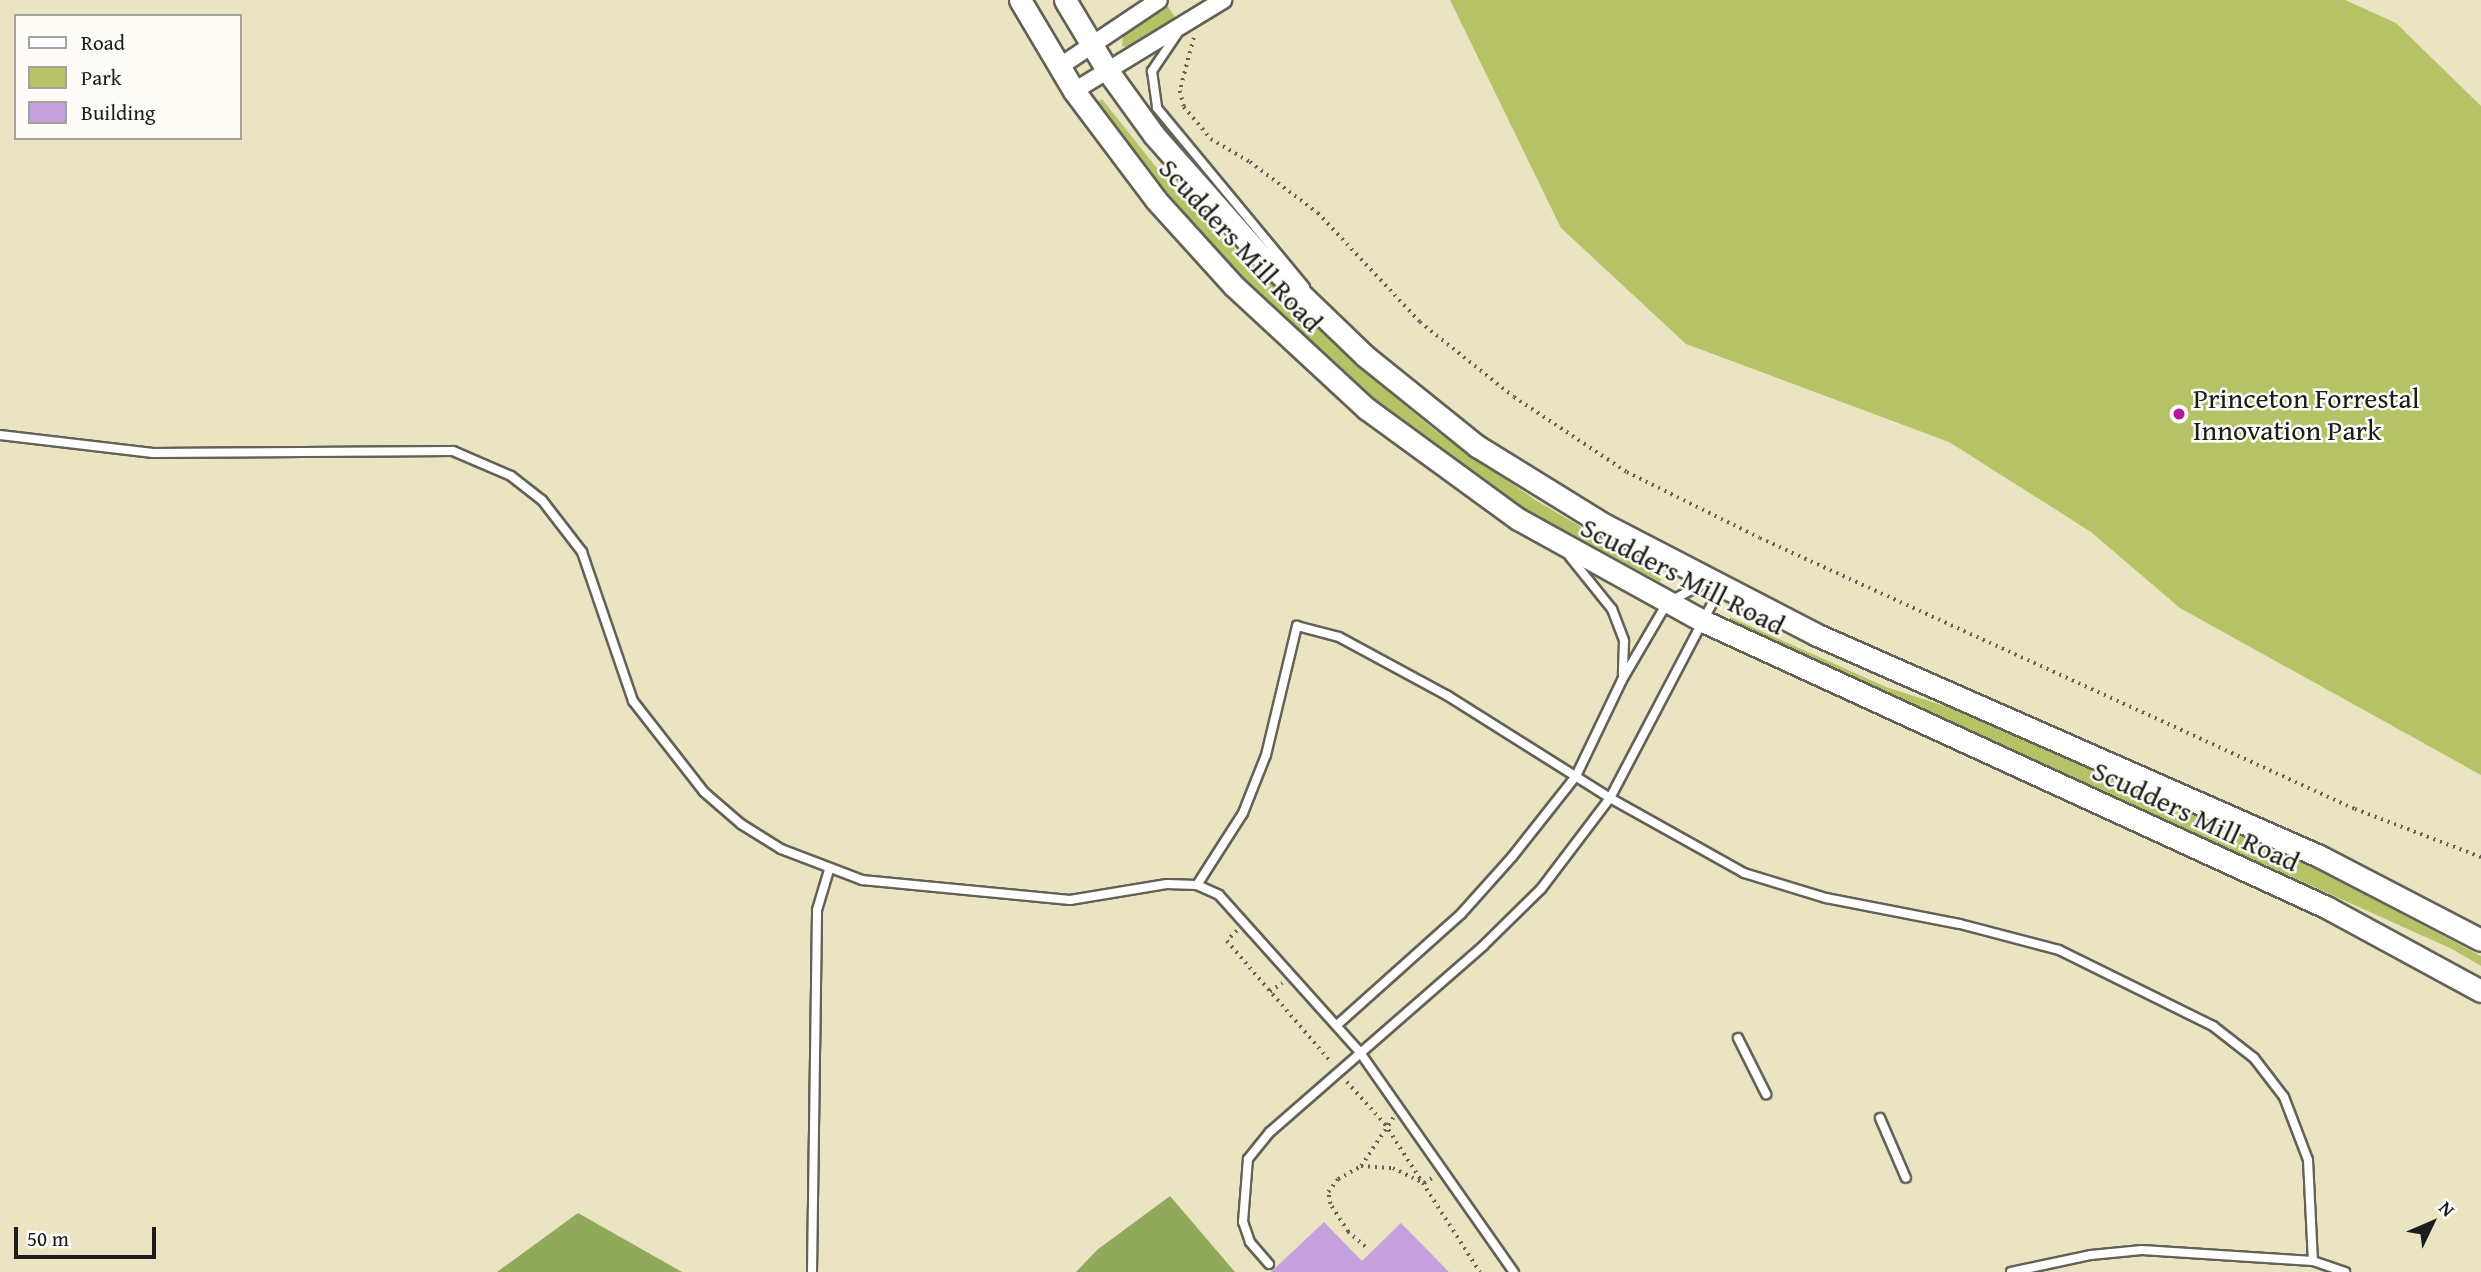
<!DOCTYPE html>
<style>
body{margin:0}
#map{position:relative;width:2481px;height:1272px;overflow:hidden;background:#ebe4c3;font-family:"Gentium Book Plus",serif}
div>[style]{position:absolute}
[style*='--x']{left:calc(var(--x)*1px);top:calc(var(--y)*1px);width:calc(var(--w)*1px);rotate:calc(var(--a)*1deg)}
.green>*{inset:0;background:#b5c366}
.forest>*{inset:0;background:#90a95b}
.building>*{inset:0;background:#c5a0dd}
.path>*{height:3.5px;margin-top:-1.75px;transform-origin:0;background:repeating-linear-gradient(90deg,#646256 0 2px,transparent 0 7px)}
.roads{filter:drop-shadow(2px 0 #646256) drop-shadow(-2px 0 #646256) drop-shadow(0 2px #646256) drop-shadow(0 -2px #646256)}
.lane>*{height:8px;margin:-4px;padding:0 4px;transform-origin:4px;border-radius:4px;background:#fff}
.street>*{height:16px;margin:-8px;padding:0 8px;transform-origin:8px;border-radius:8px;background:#fff}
.secondary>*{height:21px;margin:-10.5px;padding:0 10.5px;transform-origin:10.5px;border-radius:10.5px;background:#fff}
.dots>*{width:19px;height:19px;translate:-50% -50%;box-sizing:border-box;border:4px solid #fdfcf7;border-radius:50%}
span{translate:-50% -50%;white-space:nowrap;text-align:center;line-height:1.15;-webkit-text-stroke:5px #fdfcf7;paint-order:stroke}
.street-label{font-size:28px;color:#1c1c1c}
.poi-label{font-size:28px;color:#1c1c1c}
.left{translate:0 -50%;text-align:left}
.legend{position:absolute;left:14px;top:14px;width:228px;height:126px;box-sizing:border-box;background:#fdfcf7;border:2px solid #a3a29f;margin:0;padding:9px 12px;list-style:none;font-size:21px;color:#1c1c1c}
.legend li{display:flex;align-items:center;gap:14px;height:35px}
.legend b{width:35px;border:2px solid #a3a29f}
.north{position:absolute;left:2397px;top:1188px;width:70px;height:70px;-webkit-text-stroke:5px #fdfcf7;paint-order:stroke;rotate:46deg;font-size:19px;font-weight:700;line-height:28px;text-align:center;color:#1c1c1c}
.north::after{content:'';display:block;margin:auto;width:24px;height:32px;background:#1c1c1c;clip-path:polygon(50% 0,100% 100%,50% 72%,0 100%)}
.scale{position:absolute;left:14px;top:1227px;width:142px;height:32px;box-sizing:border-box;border:4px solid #1c1c1c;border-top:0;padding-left:9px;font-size:21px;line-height:24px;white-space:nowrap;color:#1c1c1c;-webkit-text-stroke:5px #fdfcf7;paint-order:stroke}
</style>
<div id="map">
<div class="green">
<i style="clip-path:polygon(1450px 0,2345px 0,2396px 23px,2481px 106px,2481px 775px,2180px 608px,2091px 532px,1949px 442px,1686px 344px,1561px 228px)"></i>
<i style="clip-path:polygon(1168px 7px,1176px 18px,1132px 48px,1122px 46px,1123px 36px)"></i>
<i style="clip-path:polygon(1102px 99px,1175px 191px,1355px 364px,1436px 431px,1537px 501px,1663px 575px,1660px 582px,1491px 491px,1393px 419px,1259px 297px,1208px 242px,1149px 173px,1096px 103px)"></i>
<i style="clip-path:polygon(1730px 617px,1886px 687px,1969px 714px,2315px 868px,2481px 956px,2481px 966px,2452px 949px,1727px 623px)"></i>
</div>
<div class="forest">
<i style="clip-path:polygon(1170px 1196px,1235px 1272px,1076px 1272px,1097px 1250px)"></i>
<i style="clip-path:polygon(578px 1213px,682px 1272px,497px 1272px)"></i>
</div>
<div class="building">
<i style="clip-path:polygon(1324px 1222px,1362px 1261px,1401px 1223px,1449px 1272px,1271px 1272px)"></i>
</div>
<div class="path">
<i style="--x:1194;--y:38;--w:55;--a:104.8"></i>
<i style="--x:1180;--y:91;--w:16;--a:76"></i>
<i style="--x:1184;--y:107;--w:42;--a:49.8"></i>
<i style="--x:1211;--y:139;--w:45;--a:30.5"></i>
<i style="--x:1250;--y:162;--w:85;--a:36.9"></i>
<i style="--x:1318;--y:213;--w:149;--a:46.9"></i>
<i style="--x:1420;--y:322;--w:120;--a:38.6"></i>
<i style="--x:1514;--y:397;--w:136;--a:33.6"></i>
<i style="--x:1627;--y:472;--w:148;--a:26.4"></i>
<i style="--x:1760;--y:538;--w:654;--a:24.49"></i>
<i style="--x:2355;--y:809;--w:135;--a:20.9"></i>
<i style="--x:1237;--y:931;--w:14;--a:135"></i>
<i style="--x:1227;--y:941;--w:160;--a:49.3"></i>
<i style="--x:1270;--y:992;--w:15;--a:-37"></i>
<i style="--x:1347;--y:1082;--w:57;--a:47.9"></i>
<i style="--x:1385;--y:1124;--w:176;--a:57.3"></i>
<i style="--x:1361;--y:1166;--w:58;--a:-56.3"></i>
<i style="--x:1365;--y:1247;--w:23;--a:-139"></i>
<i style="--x:1348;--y:1232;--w:33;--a:-123"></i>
<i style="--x:1330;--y:1204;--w:12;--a:-99"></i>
<i style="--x:1328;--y:1192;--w:16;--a:-52"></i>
<i style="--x:1338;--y:1179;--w:26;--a:-29"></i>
<i style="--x:1361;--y:1166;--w:32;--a:4"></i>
<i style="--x:1393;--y:1168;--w:34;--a:26"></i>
<i style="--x:1424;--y:1183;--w:9;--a:-32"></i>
</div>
<div class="roads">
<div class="lane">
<i style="--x:1177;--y:34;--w:45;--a:124"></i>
<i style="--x:1152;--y:71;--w:37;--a:82"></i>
<i style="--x:1157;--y:108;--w:232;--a:50.4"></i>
<i style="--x:0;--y:435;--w:154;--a:6.7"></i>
<i style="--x:153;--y:453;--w:300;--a:-0.4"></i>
<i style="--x:453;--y:451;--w:63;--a:23.3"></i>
<i style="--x:511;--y:476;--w:39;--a:38"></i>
<i style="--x:542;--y:500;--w:66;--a:52.4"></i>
<i style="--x:582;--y:552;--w:157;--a:71.1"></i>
<i style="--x:633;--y:701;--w:115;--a:52"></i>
<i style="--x:704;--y:792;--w:49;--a:40.9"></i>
<i style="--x:741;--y:824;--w:47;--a:32"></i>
<i style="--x:781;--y:849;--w:87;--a:20.9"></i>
<i style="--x:862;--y:880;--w:209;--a:5.5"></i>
<i style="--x:1070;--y:900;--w:98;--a:-9.4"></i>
<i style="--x:1167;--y:884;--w:30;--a:2"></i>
<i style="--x:1197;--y:885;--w:24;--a:24"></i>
<i style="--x:1219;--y:895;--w:210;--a:48.1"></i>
<i style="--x:1359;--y:1051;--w:270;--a:55"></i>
<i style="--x:1570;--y:557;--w:67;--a:51.1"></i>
<i style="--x:1612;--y:609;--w:34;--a:69"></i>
<i style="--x:1624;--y:641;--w:33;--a:92"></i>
<i style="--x:1197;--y:885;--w:85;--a:-57.4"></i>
<i style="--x:1243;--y:813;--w:62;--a:-68.4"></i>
<i style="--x:1266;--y:755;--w:133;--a:-76.5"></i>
<i style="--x:1297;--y:626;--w:43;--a:14.7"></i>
<i style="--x:1339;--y:637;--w:124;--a:28.4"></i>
<i style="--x:1448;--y:696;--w:191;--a:32.2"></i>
<i style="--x:1610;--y:798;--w:154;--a:29.2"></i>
<i style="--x:1744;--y:873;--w:86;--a:17"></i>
<i style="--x:1826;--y:898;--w:136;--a:11"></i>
<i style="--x:1960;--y:924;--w:102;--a:14.7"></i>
<i style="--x:2059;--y:950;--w:172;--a:26.3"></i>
<i style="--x:2213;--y:1026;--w:52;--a:38"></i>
<i style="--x:2254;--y:1058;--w:49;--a:52.4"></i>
<i style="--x:2284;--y:1097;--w:67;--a:69.1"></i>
<i style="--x:2308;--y:1160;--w:101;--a:87.2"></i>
<i style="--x:2313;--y:1261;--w:34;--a:19"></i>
<i style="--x:1337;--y:1025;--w:166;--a:-41.8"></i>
<i style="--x:1461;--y:914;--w:76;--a:-48.2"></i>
<i style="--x:1512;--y:857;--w:103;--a:-51.7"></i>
<i style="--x:1576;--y:776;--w:106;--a:-64.4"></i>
<i style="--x:1622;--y:680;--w:89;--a:-59.7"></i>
<i style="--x:1667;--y:603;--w:44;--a:-28.3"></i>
<i style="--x:1738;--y:1038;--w:63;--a:63.4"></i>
<i style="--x:1880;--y:1118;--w:65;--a:66.6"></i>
<i style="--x:1269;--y:1264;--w:29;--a:-131"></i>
<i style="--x:1250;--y:1242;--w:21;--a:-109"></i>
<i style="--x:1243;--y:1222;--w:63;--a:-85.5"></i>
<i style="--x:1248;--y:1159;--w:35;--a:-51"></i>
<i style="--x:1270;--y:1132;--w:283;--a:-41.1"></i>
<i style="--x:1483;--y:946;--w:81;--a:-44.5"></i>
<i style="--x:1541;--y:889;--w:114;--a:-52.8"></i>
<i style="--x:1610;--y:798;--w:238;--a:-62.3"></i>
<i style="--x:812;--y:1272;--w:362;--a:-89.2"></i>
<i style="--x:817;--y:910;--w:42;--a:-73.3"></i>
<i style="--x:2011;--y:1272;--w:82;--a:-12"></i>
<i style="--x:2091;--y:1255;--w:51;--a:-5.6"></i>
<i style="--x:2142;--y:1250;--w:171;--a:3.7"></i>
</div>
<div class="street">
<i style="--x:1059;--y:67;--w:120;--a:-33.8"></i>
<i style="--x:1074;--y:91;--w:175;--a:-31.4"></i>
</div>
<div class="secondary">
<i style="--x:1020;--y:0;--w:106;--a:59.3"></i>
<i style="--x:1074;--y:91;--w:136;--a:53"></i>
<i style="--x:1156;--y:200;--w:116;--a:47.8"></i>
<i style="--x:1234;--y:286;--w:181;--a:42.8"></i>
<i style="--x:1367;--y:409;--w:187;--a:36.1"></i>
<i style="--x:1518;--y:519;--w:211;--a:28.9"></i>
<i style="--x:1703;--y:621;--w:688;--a:24.66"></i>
<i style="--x:2328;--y:908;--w:174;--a:28.5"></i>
<i style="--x:1065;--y:0;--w:82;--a:59"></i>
<i style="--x:1107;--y:70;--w:80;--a:54.1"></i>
<i style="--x:1154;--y:135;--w:156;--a:48.6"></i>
<i style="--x:1257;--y:252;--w:150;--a:43.9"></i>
<i style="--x:1365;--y:356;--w:144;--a:38.8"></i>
<i style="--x:1477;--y:446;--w:150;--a:31.7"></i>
<i style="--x:1605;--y:525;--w:237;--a:27.4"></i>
<i style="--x:1815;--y:634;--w:551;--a:23.77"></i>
<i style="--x:2319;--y:856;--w:182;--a:27.4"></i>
</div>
</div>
<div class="dots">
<i style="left:2179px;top:414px;background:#b5179e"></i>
</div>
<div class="street-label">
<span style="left:1241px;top:245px;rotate:47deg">Scudders Mill Road</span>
<span style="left:1683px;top:576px;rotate:27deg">Scudders Mill Road</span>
<span style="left:2196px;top:816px;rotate:25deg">Scudders Mill Road</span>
</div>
<div class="poi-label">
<span class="left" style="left:2193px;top:414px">Princeton Forrestal<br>Innovation Park</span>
</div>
<ul class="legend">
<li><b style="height:9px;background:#fff"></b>Road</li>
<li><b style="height:19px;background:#b5c366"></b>Park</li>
<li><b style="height:19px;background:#c5a0dd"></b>Building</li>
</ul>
<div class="north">N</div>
<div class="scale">50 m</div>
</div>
